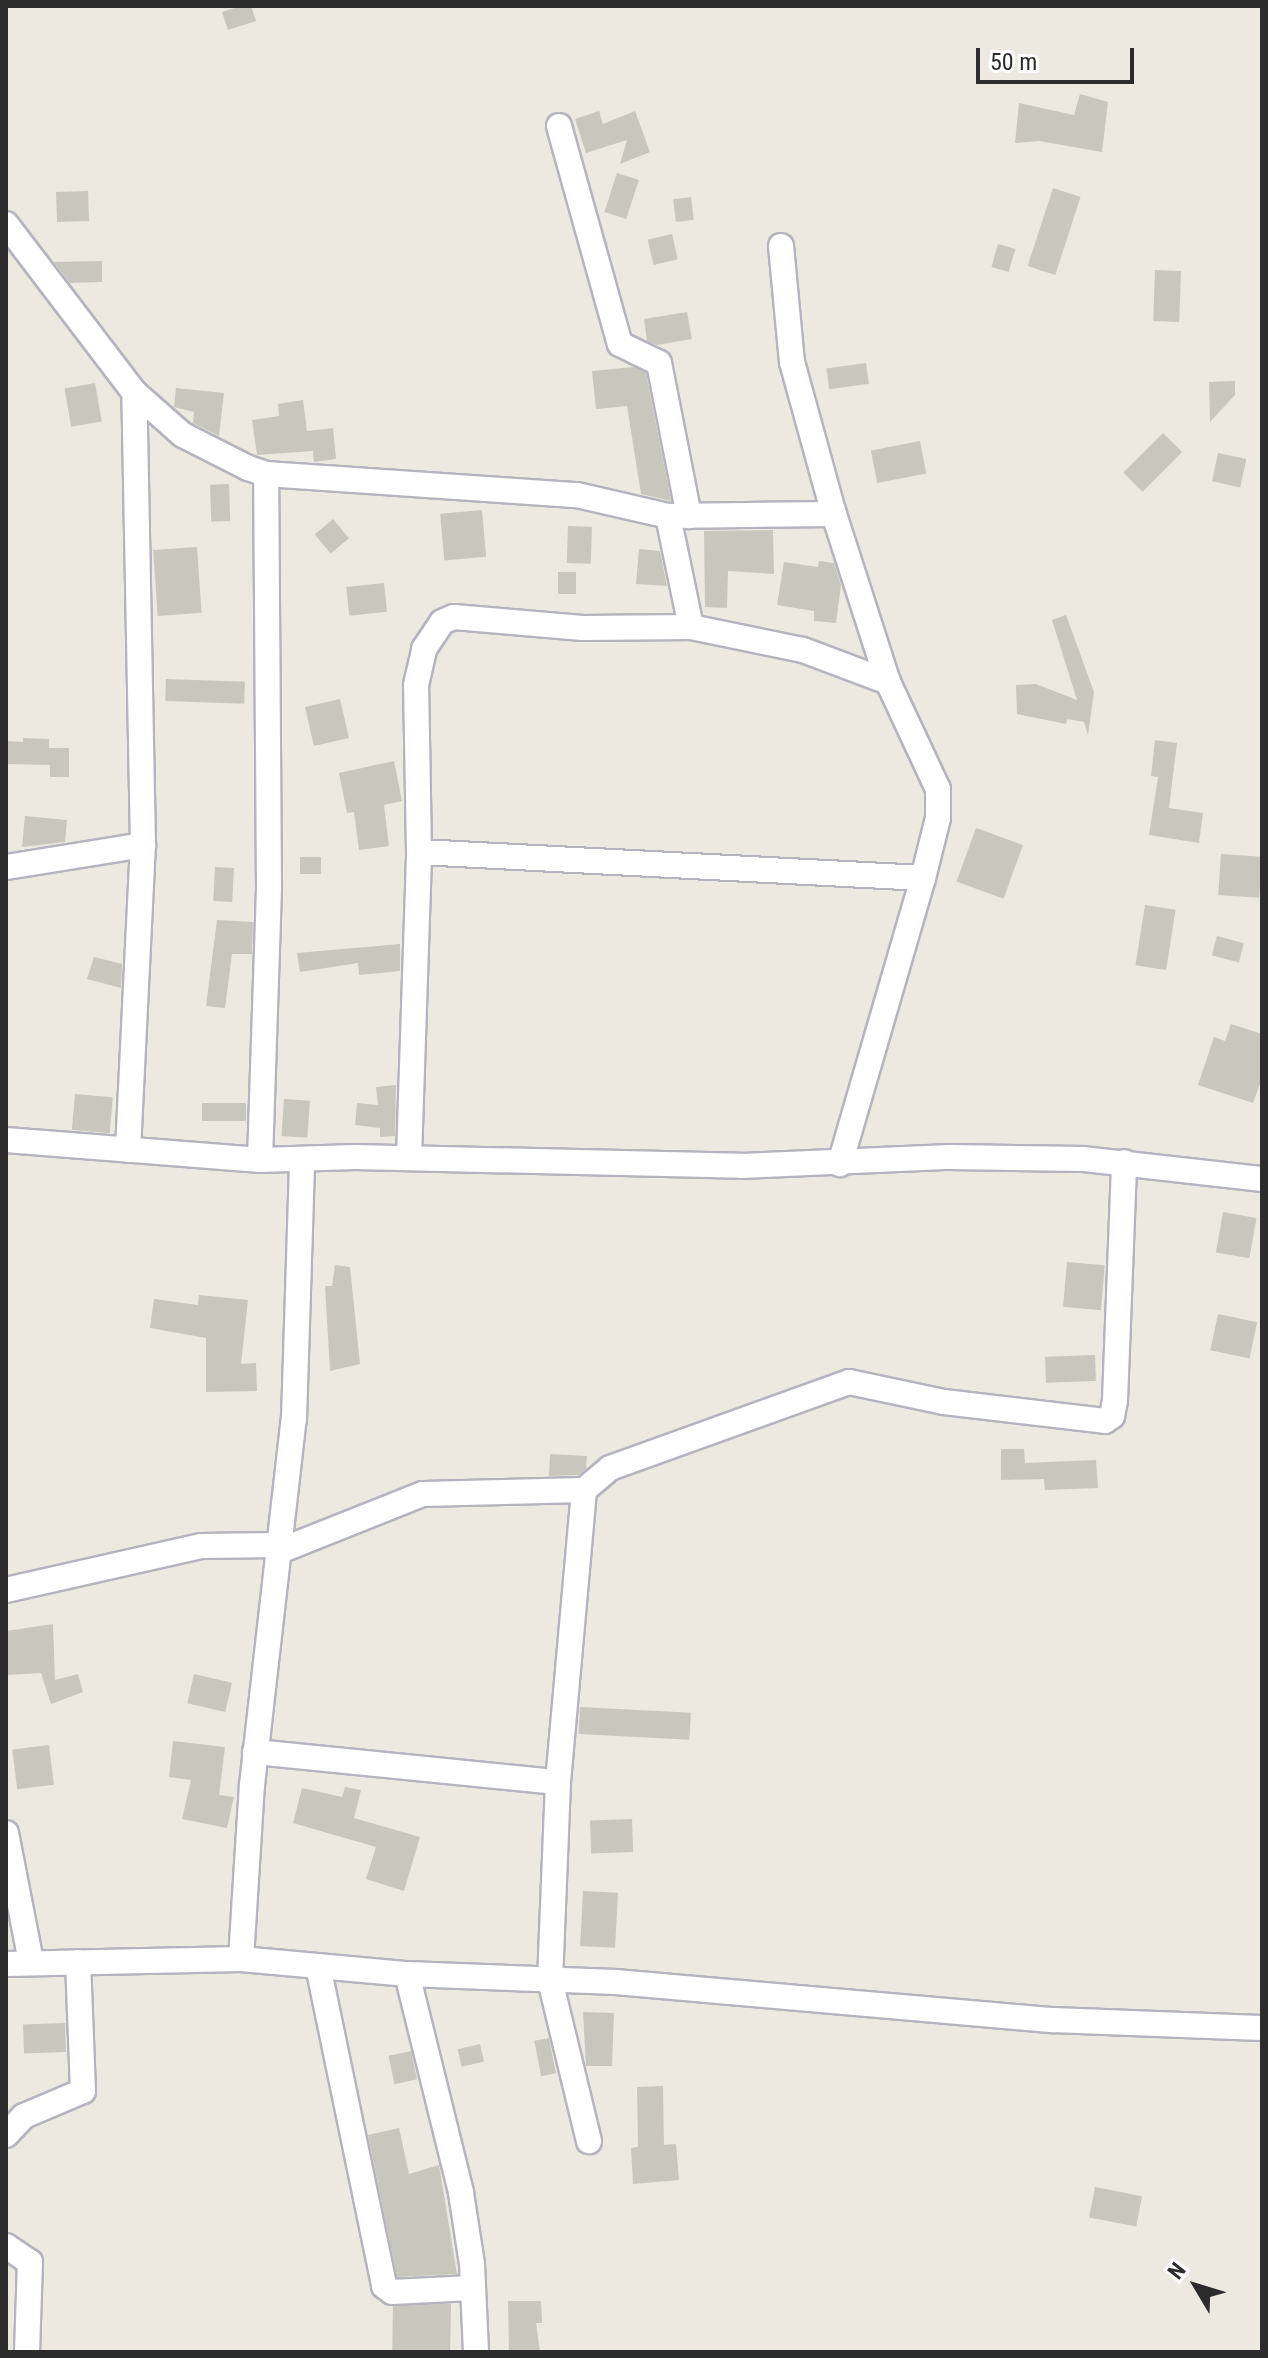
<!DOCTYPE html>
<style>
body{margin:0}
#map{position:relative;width:1268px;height:2358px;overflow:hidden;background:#ece9e0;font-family:"Roboto Condensed",sans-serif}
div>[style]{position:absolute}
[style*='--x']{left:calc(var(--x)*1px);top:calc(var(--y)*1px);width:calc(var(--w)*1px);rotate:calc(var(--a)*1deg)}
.building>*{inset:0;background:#c8c7be;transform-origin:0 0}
.roads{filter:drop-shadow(2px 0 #b4b4be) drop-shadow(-2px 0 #b4b4be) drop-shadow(0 2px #b4b4be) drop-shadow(0 -2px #b4b4be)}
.minor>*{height:24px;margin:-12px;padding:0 12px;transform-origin:12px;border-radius:12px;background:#fff}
span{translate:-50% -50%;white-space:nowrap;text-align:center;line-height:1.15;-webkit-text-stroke:7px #fff;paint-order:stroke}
.frame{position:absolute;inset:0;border:8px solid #2c2c2c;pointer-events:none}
.north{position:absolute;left:1156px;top:2246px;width:80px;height:80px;-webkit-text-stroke:6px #fff;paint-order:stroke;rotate:308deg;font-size:22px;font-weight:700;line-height:32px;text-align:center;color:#2c2c2c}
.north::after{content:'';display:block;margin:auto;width:28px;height:36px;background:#2c2c2c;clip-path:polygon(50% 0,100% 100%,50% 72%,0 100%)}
.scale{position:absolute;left:976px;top:48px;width:158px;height:36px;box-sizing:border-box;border:4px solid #2c2c2c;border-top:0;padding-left:10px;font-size:24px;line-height:28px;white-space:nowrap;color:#2c2c2c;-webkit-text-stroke:6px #fff;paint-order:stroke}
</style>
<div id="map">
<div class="building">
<i style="clip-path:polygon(241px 6px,251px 6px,256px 21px,228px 30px,222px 12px)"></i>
<i style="clip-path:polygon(1080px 94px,1108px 102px,1102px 152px,1039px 141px,1015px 143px,1019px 103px,1074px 115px)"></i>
<i style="clip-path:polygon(599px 111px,603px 124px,635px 111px,650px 152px,620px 164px,627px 140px,586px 153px,575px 119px)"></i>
<i style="left:617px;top:173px;width:23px;height:41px;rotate:18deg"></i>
<i style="left:1053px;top:188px;width:29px;height:82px;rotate:18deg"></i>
<i style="left:88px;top:191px;width:30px;height:32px;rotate:88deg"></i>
<i style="left:691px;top:197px;width:23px;height:18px;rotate:83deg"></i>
<i style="left:672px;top:234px;width:26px;height:25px;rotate:77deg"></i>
<i style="left:998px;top:244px;width:18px;height:24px;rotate:16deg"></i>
<i style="clip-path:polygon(102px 261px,102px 282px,70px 283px,54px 262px)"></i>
<i style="left:1155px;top:270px;width:26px;height:51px;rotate:2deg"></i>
<i style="clip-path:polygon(687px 312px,692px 339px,657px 345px,647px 341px,644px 319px)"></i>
<i style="left:866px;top:363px;width:21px;height:40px;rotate:82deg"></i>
<i style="clip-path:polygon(634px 367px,646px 373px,671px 501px,641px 494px,627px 406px,596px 409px,592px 371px)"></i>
<i style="clip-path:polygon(1235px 381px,1235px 395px,1210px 422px,1209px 382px)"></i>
<i style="left:95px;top:383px;width:39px;height:31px;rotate:80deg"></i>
<i style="clip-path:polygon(176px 388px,224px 393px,219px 436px,193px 423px,194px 412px,174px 407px)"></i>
<i style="clip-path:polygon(303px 400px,307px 431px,333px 428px,336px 459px,314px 462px,313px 451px,257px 455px,252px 420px,279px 416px,278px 404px)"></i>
<i style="left:1163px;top:433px;width:27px;height:56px;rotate:45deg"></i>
<i style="left:920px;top:441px;width:33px;height:50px;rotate:79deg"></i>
<i style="left:1218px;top:453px;width:29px;height:29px;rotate:12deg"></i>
<i style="left:229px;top:484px;width:37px;height:19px;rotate:88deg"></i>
<i style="left:482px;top:510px;width:47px;height:42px;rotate:85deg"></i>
<i style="left:333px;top:519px;width:25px;height:24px;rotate:50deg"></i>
<i style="left:568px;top:526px;width:24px;height:37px;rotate:2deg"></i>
<i style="clip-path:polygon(773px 530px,774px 574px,728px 571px,727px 608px,705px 607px,704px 531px)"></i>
<i style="left:197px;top:547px;width:66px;height:44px;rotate:86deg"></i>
<i style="clip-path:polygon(639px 549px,660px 551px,667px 586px,636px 584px)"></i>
<i style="clip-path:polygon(819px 561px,834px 563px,841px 585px,836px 623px,814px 621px,814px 611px,777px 605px,784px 562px,818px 567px)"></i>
<i style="left:558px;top:572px;width:18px;height:22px"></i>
<i style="left:384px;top:583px;width:29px;height:38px;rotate:84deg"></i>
<i style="clip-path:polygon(1066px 615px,1094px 692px,1088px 735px,1084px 722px,1067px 719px,1066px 724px,1017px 714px,1016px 685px,1036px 684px,1077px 700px,1052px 620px)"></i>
<i style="left:166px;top:679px;width:79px;height:22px;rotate:2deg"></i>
<i style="left:340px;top:699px;width:40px;height:36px;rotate:77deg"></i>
<i style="clip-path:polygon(23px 738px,49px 739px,49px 748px,69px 748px,69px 777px,50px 777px,50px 765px,6px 764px,6px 741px,23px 742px)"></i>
<i style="clip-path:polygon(1155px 740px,1177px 743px,1169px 808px,1203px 813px,1199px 843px,1149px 835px,1158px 777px,1151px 776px)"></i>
<i style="clip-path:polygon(394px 761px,402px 801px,384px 805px,389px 846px,359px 850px,354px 812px,347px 813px,339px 773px)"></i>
<i style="clip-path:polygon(25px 816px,67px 820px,65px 842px,22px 847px)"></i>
<i style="left:976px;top:828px;width:50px;height:57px;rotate:20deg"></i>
<i style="left:1221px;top:854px;width:41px;height:41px;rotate:4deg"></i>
<i style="left:321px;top:857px;width:17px;height:21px;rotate:90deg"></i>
<i style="left:215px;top:867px;width:19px;height:34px;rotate:3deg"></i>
<i style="left:1145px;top:905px;width:31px;height:61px;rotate:9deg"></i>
<i style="clip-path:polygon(217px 920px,253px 922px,252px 954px,232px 954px,225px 1008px,206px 1006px)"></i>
<i style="left:1217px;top:936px;width:28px;height:20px;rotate:15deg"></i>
<i style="clip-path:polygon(400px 944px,400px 971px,359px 975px,358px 963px,300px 972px,297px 953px)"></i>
<i style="clip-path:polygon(94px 957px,122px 964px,121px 988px,87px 979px)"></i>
<i style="clip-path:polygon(1231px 1024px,1262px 1034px,1262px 1078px,1253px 1103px,1198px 1085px,1214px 1037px,1225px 1041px)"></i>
<i style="clip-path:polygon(396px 1085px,395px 1136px,380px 1137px,380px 1128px,355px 1125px,357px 1103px,378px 1105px,376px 1087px)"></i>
<i style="left:75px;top:1094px;width:38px;height:36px;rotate:5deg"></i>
<i style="left:284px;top:1099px;width:26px;height:37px;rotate:4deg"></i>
<i style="left:202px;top:1103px;width:44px;height:18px"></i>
<i style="left:1223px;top:1212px;width:34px;height:41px;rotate:10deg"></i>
<i style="left:1067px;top:1262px;width:38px;height:45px;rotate:5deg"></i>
<i style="clip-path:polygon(335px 1265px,350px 1267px,360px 1364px,330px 1371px,325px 1286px,332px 1286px)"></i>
<i style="clip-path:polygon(199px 1295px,248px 1300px,241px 1364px,256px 1363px,257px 1391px,206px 1392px,206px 1338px,150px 1328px,154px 1299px,198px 1305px)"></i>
<i style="left:1218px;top:1314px;width:40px;height:37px;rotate:12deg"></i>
<i style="left:1095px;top:1355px;width:26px;height:50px;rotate:88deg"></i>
<i style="clip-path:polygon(1001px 1449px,1024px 1449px,1025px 1463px,1096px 1460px,1098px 1488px,1045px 1490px,1044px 1479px,1001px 1480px)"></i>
<i style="clip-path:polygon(550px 1454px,587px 1456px,586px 1469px,578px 1475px,549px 1476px)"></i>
<i style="clip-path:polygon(53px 1624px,55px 1680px,78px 1674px,83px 1692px,51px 1704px,41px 1673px,6px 1675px,6px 1631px)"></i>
<i style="left:194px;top:1674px;width:39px;height:30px;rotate:13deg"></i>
<i style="left:580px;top:1707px;width:111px;height:27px;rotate:3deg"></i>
<i style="clip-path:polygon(173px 1741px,225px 1747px,219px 1795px,234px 1797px,227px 1828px,182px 1819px,191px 1780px,169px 1777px)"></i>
<i style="left:49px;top:1745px;width:40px;height:37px;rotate:83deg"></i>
<i style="clip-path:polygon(345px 1787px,361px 1790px,354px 1818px,420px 1837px,404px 1891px,366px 1879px,376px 1847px,293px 1823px,302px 1788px,342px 1797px)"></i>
<i style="left:632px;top:1819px;width:33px;height:42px;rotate:88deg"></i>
<i style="left:583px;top:1891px;width:35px;height:55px;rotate:3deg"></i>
<i style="clip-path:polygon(583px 2012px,614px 2013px,612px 2066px,586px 2066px)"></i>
<i style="left:65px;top:2023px;width:29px;height:42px;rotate:88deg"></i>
<i style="left:549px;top:2038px;width:36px;height:15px;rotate:79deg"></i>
<i style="left:480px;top:2044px;width:18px;height:23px;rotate:77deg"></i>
<i style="left:411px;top:2051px;width:29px;height:23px;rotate:78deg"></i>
<i style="clip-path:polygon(663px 2086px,664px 2145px,676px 2144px,679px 2180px,633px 2184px,631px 2148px,638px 2147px,637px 2087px)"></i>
<i style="clip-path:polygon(399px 2128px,409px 2174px,439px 2165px,457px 2274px,397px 2277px,368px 2135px)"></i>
<i style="left:1095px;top:2187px;width:48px;height:31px;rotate:11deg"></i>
<i style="clip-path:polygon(508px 2301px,541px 2301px,542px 2323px,536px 2323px,540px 2352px,509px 2352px)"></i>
<i style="left:451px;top:2304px;width:48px;height:58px;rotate:91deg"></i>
</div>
<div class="roads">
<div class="minor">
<i style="--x:559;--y:126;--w:226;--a:74.4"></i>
<i style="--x:620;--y:344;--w:43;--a:26"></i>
<i style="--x:659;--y:363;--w:156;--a:78.9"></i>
<i style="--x:6;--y:224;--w:211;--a:52.7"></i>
<i style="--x:134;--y:392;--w:65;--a:41.3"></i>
<i style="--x:183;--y:435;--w:73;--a:26.9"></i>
<i style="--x:248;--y:468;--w:19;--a:18"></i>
<i style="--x:266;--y:474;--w:312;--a:3.9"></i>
<i style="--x:577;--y:495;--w:93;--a:13"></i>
<i style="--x:668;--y:516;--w:166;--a:-0.7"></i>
<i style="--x:781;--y:246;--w:117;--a:84.6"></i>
<i style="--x:792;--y:362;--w:158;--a:74.6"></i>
<i style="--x:834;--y:514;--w:176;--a:72.2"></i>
<i style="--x:888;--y:682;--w:118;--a:65"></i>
<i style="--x:938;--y:789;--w:29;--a:90"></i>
<i style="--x:938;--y:818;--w:62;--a:104"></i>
<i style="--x:923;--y:878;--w:298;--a:106.2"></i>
<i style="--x:668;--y:516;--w:113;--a:78.3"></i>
<i style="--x:419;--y:852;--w:505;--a:2.95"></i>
<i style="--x:6;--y:867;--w:139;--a:-9.1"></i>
<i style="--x:6;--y:1140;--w:255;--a:4.5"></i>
<i style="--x:260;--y:1160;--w:95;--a:-1.8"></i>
<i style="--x:355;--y:1157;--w:386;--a:1.3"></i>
<i style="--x:741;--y:1166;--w:209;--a:-2.5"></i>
<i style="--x:950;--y:1157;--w:133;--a:0.9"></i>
<i style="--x:1083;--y:1159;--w:180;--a:6.4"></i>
<i style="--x:128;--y:1150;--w:305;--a:-87.2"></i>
<i style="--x:143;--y:845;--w:453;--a:-91.1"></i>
<i style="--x:409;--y:1158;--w:306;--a:-88.1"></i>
<i style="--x:419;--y:852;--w:167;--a:-91"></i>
<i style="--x:416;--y:685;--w:37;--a:-77"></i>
<i style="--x:424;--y:649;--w:32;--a:-56"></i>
<i style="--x:442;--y:622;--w:13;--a:-23"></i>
<i style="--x:454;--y:617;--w:129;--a:4.9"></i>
<i style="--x:583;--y:628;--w:108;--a:-0.5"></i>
<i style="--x:691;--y:627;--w:114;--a:11.6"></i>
<i style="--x:803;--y:650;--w:91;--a:20.6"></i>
<i style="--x:260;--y:1160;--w:273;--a:-88.1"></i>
<i style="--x:269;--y:887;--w:413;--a:-90.4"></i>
<i style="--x:277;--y:1552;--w:157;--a:-21.7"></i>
<i style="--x:423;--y:1494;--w:161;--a:-1.4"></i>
<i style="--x:6;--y:1590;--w:200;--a:-12.7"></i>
<i style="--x:201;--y:1546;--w:77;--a:-0.7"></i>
<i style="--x:255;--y:1752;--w:304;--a:5.7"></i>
<i style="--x:558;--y:1782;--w:293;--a:-84.9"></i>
<i style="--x:584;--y:1490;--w:34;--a:-40"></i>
<i style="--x:610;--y:1468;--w:254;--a:-19.8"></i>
<i style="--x:849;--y:1382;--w:97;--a:11.9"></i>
<i style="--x:944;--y:1402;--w:162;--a:6.7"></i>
<i style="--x:1105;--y:1421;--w:9;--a:-36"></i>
<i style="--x:1112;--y:1416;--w:16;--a:-79"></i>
<i style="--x:1115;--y:1400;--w:238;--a:-87.8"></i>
<i style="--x:558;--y:1782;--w:198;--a:92.3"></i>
<i style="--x:550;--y:1980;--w:166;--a:76.4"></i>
<i style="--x:6;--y:1833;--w:131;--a:79"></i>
<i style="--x:241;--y:1959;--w:174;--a:-86.4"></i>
<i style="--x:252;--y:1785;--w:368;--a:-83.5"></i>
<i style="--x:294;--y:1419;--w:259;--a:-88.2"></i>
<i style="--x:6;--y:1964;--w:235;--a:-1.2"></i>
<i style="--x:241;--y:1959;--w:167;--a:5.2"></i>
<i style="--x:407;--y:1974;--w:209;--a:2.2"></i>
<i style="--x:616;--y:1982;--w:438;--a:5"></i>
<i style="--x:1052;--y:2020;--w:210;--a:2.2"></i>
<i style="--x:318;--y:1966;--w:327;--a:78.3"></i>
<i style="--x:384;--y:2286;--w:10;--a:37"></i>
<i style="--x:392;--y:2292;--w:80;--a:-2.9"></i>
<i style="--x:407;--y:1974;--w:226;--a:76.1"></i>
<i style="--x:461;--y:2193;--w:72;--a:81.2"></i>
<i style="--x:472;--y:2264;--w:88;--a:87.4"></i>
<i style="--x:6;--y:2135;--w:26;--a:-47"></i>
<i style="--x:24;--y:2116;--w:64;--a:-23"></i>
<i style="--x:83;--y:2091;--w:129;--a:-92.2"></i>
<i style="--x:6;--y:2246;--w:29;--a:34"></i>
<i style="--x:30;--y:2262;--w:90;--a:91.9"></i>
</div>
</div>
<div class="frame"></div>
<div class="north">N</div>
<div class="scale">50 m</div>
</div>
